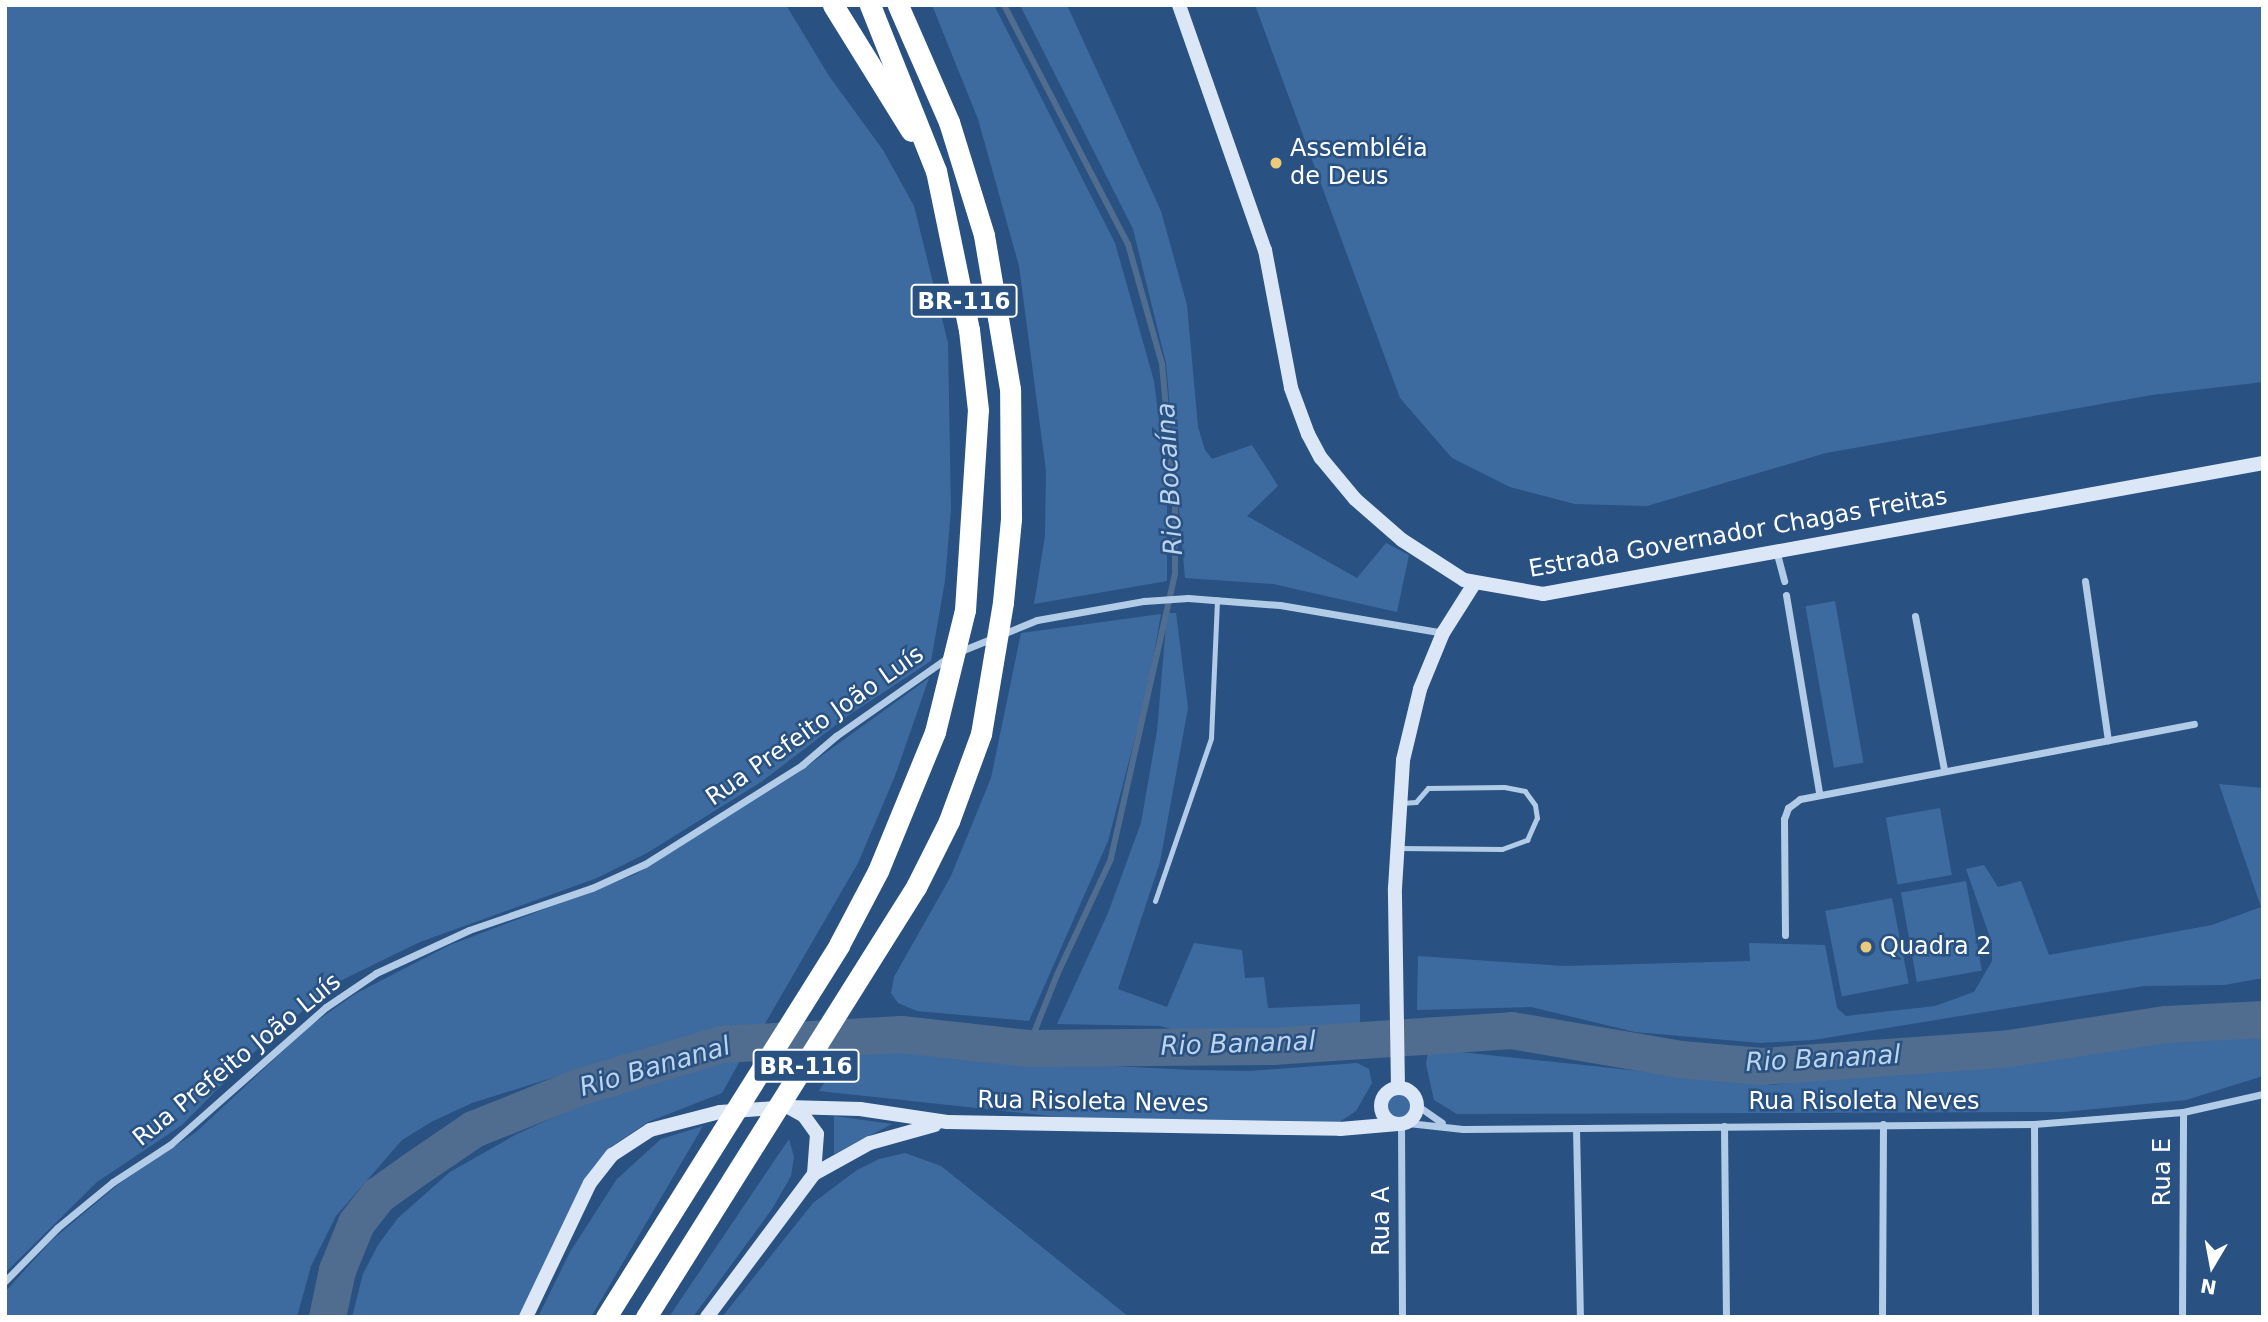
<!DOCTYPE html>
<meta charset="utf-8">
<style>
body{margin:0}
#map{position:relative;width:2268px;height:1322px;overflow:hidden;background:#295282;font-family:"DejaVu Sans",sans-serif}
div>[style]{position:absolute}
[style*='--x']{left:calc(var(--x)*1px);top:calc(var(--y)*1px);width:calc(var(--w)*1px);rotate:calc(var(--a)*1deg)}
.green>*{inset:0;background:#3e6b9f;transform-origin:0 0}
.round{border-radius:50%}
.stream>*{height:6px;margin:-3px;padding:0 3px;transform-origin:3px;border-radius:3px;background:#506d8f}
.river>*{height:37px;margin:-18.5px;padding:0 18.5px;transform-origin:18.5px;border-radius:18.5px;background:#506d8f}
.service>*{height:5px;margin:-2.5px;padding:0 2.5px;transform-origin:2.5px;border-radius:2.5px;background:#b2cbe6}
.minor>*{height:7px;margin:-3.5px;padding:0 3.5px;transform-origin:3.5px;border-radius:3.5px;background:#b2cbe6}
.secondary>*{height:14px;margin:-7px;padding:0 7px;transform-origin:7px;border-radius:7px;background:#dbe7f6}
.secondary>.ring{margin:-7px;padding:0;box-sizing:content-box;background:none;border:14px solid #dbe7f6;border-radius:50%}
.motorway>*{height:21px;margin:-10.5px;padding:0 10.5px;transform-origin:10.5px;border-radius:10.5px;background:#fff}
.dots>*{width:19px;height:19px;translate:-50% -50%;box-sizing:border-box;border:4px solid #295282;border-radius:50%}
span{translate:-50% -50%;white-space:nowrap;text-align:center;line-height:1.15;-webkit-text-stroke:5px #295282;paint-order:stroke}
.shield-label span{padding:2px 5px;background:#295282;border:2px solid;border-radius:5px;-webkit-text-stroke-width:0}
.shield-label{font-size:23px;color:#fff;font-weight:700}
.poi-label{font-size:24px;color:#fff}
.left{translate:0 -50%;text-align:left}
.street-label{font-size:24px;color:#fff}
.water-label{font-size:26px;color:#bdd4ee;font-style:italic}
.frame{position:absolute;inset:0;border:7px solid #fff;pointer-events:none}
.north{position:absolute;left:2177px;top:1231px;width:70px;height:70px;-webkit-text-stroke:5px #295282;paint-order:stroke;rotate:190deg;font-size:19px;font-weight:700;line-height:28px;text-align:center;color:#fff}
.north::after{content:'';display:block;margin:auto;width:24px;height:32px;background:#fff;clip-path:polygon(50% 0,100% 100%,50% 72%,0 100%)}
</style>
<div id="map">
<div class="green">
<i style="clip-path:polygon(5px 5px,786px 5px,829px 76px,883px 150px,914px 206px,948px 343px,951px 509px,945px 581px,931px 661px,849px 715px,761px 782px,647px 853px,597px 878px,420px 942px,344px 979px,267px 1039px,182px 1125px,97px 1182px,5px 1273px)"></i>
<i style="clip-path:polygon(932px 5px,994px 5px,1115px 243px,1154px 381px,1167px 483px,1167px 581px,1034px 604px,1045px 536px,1046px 471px,1019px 266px,978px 119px)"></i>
<i style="clip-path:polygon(1020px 5px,1067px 5px,1161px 211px,1187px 305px,1198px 427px,1205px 450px,1212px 459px,1252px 445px,1278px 486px,1247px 516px,1357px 578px,1386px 543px,1409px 555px,1397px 612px,1273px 584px,1185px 578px,1166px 363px,1133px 229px)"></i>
<i style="clip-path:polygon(1255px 5px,2263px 5px,2263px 382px,2152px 395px,1826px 453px,1647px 506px,1575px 504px,1510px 487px,1452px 458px,1400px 398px)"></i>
<i style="left:1835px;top:601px;width:164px;height:30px;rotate:80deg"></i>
<i style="clip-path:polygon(1167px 613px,1176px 613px,1188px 708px,1160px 862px,1118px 989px,1167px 1007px,1194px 943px,1242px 950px,1245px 978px,1264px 977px,1268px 1008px,1360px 1004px,1360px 1023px,1351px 1031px,1223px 1043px,1160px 1026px,1057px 1024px,1108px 913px,1141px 823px,1157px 731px)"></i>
<i style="clip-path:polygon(1161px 614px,1147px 692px,1108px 841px,1029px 1021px,917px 1011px,898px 1003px,891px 993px,894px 977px,951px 876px,991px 778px,1021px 633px)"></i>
<i style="clip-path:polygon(929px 678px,895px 776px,858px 863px,763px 1027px,641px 1050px,472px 1103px,433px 1121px,402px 1140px,336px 1216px,311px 1266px,297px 1317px,5px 1317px,5px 1292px,52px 1240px,120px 1183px,196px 1132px,311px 1025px,355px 994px,450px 945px,634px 875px,795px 775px)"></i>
<i style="clip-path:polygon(2219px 784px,2263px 788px,2263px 978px,2224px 985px,2144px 986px,1813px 1040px,1760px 1043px,1635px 1032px,1531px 1007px,1417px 1010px,1418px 956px,1564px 966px,1750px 961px,1749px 943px,1825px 945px,1837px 1008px,1846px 1016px,1935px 1006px,1974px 992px,1992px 961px,1992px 943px,1966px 869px,1984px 865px,1998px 887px,2021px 881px,2049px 955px,2212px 925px,2261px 907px)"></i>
<i style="left:1940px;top:808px;width:68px;height:55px;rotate:80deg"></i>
<i style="left:1966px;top:881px;width:91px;height:66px;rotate:80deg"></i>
<i style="left:1892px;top:898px;width:87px;height:68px;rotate:79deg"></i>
<i style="clip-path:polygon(2247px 1025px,2263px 1026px,2263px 1076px,2186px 1100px,2064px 1112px,1457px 1114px,1434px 1100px,1426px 1064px,1428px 1052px,1441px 1050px,1773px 1085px,2154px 1030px)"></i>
<i style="clip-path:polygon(849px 1045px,1032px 1062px,1192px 1070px,1249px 1071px,1357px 1063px,1369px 1069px,1372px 1083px,1356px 1111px,1338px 1123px,1069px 1118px,819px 1091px)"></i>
<i style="clip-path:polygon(746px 1050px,722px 1093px,648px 1122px,612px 1146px,594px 1166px,519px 1317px,352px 1317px,363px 1274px,378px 1245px,398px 1218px,450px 1172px,517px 1134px,621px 1087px)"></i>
<i class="round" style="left:1383px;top:1090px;width:32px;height:32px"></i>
<i style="clip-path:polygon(834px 1116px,892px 1124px,834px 1154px)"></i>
<i style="clip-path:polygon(703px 1126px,591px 1317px,538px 1317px,570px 1252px,617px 1179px,661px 1139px)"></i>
<i style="clip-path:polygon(789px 1139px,794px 1157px,791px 1176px,772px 1209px,693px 1317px,669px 1317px)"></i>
<i style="clip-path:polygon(905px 1153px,941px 1166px,1129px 1317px,722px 1317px,813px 1203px,857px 1170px,879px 1159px)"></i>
</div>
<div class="stream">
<i style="--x:1004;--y:5;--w:269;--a:62.6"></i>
<i style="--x:1128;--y:244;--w:125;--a:74.2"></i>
<i style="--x:1162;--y:364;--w:143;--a:84.8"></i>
<i style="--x:1175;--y:506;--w:68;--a:90"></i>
<i style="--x:1175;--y:574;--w:292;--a:102.7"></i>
<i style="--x:1111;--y:859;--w:128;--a:115"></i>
<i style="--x:1057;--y:975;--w:79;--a:111.7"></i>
</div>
<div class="river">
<i style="--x:327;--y:1317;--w:48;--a:-78"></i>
<i style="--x:337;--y:1270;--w:51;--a:-68"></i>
<i style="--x:356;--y:1223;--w:36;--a:-52"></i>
<i style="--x:378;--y:1195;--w:43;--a:-35.5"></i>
<i style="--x:413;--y:1170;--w:73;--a:-34.3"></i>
<i style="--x:473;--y:1129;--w:113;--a:-21.8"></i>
<i style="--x:578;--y:1087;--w:149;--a:-16.7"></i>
<i style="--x:721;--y:1044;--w:180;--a:-3.2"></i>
<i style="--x:901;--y:1034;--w:128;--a:6.3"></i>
<i style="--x:1028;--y:1048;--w:244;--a:-0.5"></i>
<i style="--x:1272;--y:1046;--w:240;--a:-3.8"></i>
<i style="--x:1511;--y:1030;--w:171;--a:9.7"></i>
<i style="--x:1680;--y:1059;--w:82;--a:4.9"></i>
<i style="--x:1762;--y:1066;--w:241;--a:-4.1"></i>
<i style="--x:2002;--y:1049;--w:166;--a:-8.7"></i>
<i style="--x:2166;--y:1024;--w:97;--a:-3"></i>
</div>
<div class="service">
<i style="--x:1399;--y:848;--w:103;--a:0.6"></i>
<i style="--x:1502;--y:849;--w:27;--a:-20"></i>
<i style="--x:1527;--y:840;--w:24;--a:-66"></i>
<i style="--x:1537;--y:818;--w:13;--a:-99"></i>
<i style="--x:1535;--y:805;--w:17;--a:-126"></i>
<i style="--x:1525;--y:791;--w:21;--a:-169"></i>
<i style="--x:1504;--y:787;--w:76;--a:179.2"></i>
<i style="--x:1428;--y:788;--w:18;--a:131"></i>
<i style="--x:1416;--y:802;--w:15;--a:176"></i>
<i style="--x:1155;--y:901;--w:172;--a:-71"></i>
<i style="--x:1211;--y:738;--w:139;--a:-87.5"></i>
</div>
<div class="minor">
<i style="--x:1777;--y:554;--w:28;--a:75"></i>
<i style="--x:2085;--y:581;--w:161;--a:81.8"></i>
<i style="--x:1786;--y:595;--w:200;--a:80.5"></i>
<i style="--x:1915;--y:616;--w:157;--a:79.3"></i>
<i style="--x:961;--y:651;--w:82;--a:-22.2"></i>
<i style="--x:1037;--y:620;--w:109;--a:-10.1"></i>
<i style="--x:1144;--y:601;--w:44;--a:-3.9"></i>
<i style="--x:1188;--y:598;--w:92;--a:4.4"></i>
<i style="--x:1280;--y:605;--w:165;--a:9.7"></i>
<i style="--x:1785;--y:935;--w:116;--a:-90.5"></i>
<i style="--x:1784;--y:819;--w:12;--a:-70"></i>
<i style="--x:1788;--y:808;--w:15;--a:-37"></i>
<i style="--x:1800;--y:799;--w:401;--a:-10.8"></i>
<i style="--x:1418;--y:1106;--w:29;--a:35"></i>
<i style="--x:1408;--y:1123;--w:55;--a:6.2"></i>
<i style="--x:1463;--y:1129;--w:571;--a:-0.5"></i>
<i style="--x:2034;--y:1124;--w:149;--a:-4.6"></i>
<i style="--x:2183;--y:1112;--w:82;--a:-12.7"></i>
<i style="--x:1401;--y:1124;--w:193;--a:89.7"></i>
<i style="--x:2034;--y:1124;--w:193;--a:89.7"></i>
<i style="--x:1724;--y:1126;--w:191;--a:89.4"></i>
<i style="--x:1576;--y:1128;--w:189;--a:88.8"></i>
<i style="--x:5;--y:1281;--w:74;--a:-45.5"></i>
<i style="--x:57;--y:1228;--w:72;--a:-39.4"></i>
<i style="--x:113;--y:1182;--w:69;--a:-33.2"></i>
<i style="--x:171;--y:1144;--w:207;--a:-41.5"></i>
<i style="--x:326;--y:1007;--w:60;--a:-34.2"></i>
<i style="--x:376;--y:973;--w:102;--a:-24.8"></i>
<i style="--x:469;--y:930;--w:130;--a:-18.9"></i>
<i style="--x:592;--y:888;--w:58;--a:-24.4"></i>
<i style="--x:645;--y:864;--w:186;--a:-32.2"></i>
<i style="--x:802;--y:765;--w:45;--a:-40.5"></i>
<i style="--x:836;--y:736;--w:136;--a:-35.1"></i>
<i style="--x:1882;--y:1317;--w:193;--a:-89.7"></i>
<i style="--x:2182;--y:1317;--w:205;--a:-89.7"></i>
</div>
<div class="secondary">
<i style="--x:1179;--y:5;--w:260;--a:70.7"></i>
<i style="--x:1265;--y:250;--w:140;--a:79.3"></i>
<i style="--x:1291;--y:388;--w:49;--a:69.7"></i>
<i style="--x:1308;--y:434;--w:27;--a:62"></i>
<i style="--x:1321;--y:458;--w:53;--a:50.3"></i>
<i style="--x:1355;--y:499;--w:62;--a:41.1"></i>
<i style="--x:1402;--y:540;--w:74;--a:32.8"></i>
<i style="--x:1464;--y:580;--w:80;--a:10"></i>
<i style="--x:1543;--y:594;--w:732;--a:-10.31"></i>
<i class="ring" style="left:1381px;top:1088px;width:22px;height:22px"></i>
<i style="--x:1398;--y:1088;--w:200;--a:-90.9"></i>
<i style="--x:1395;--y:888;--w:128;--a:-86.4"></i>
<i style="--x:1403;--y:760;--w:73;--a:-76.5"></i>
<i style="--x:1420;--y:689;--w:61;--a:-67.7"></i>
<i style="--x:1443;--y:633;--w:58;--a:-57.7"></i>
<i style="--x:788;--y:1107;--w:72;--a:1.6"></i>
<i style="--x:860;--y:1109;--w:88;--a:8.5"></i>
<i style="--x:947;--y:1122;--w:393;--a:1"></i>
<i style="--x:1340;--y:1129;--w:58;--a:-4.9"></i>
<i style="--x:526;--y:1317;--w:148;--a:-64.5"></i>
<i style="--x:590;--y:1183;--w:36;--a:-52"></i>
<i style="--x:612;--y:1155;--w:45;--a:-33.3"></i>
<i style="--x:650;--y:1130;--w:72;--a:-14.4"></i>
<i style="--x:720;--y:1112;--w:68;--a:-4.2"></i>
<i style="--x:788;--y:1107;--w:18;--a:29"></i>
<i style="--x:804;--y:1116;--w:22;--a:54"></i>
<i style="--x:817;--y:1134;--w:40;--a:94.3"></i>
<i style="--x:707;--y:1317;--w:179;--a:-53.2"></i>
<i style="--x:814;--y:1174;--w:64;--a:-29"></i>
<i style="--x:870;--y:1143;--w:67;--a:-15.5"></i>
</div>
<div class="motorway">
<i style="--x:833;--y:5;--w:148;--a:58.2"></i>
<i style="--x:606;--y:1317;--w:439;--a:-57.9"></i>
<i style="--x:839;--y:945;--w:84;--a:-62.2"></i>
<i style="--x:878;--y:871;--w:150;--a:-67.7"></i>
<i style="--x:935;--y:732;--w:126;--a:-76.2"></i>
<i style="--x:965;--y:610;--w:200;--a:-86.3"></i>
<i style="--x:978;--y:410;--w:81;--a:-96.4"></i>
<i style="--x:969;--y:330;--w:162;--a:-101.7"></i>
<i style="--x:936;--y:171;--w:179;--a:-111.7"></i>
<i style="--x:646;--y:1317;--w:508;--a:-57.88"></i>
<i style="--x:916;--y:887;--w:74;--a:-63.4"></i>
<i style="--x:949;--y:821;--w:93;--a:-69.8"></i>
<i style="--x:981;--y:734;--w:134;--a:-80.5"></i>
<i style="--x:1003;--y:602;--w:83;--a:-84.5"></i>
<i style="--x:1011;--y:519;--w:130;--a:-90.4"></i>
<i style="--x:1010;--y:389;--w:156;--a:-99.6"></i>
<i style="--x:984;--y:235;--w:118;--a:-107.2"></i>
<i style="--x:949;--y:122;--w:128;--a:-113.6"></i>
</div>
<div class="dots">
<i style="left:1276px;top:163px;background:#edca79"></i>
<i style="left:1866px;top:947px;background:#edca79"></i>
</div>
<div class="shield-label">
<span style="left:964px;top:301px">BR-116</span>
<span style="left:806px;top:1066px">BR-116</span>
</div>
<div class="poi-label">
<span class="left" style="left:1290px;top:163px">Assembléia<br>de Deus</span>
<span class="left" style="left:1880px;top:947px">Quadra 2</span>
</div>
<div class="street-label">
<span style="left:1738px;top:533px;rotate:-10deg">Estrada Governador Chagas Freitas</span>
<span style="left:815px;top:726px;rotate:-35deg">Rua Prefeito João Luís</span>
<span style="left:237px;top:1060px;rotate:-39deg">Rua Prefeito João Luís</span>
<span style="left:1093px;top:1102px;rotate:1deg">Rua Risoleta Neves</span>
<span style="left:1864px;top:1102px">Rua Risoleta Neves</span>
<span style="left:2163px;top:1172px;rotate:-90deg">Rua E</span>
<span style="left:1382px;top:1221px;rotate:-90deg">Rua A</span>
</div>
<div class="water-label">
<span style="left:1170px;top:479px;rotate:-93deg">Rio Bocaína</span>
<span style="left:1238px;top:1044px;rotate:-2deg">Rio Bananal</span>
<span style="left:1823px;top:1059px;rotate:-3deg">Rio Bananal</span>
<span style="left:655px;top:1067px;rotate:-16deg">Rio Bananal</span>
</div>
<div class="frame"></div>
<div class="north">N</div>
</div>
